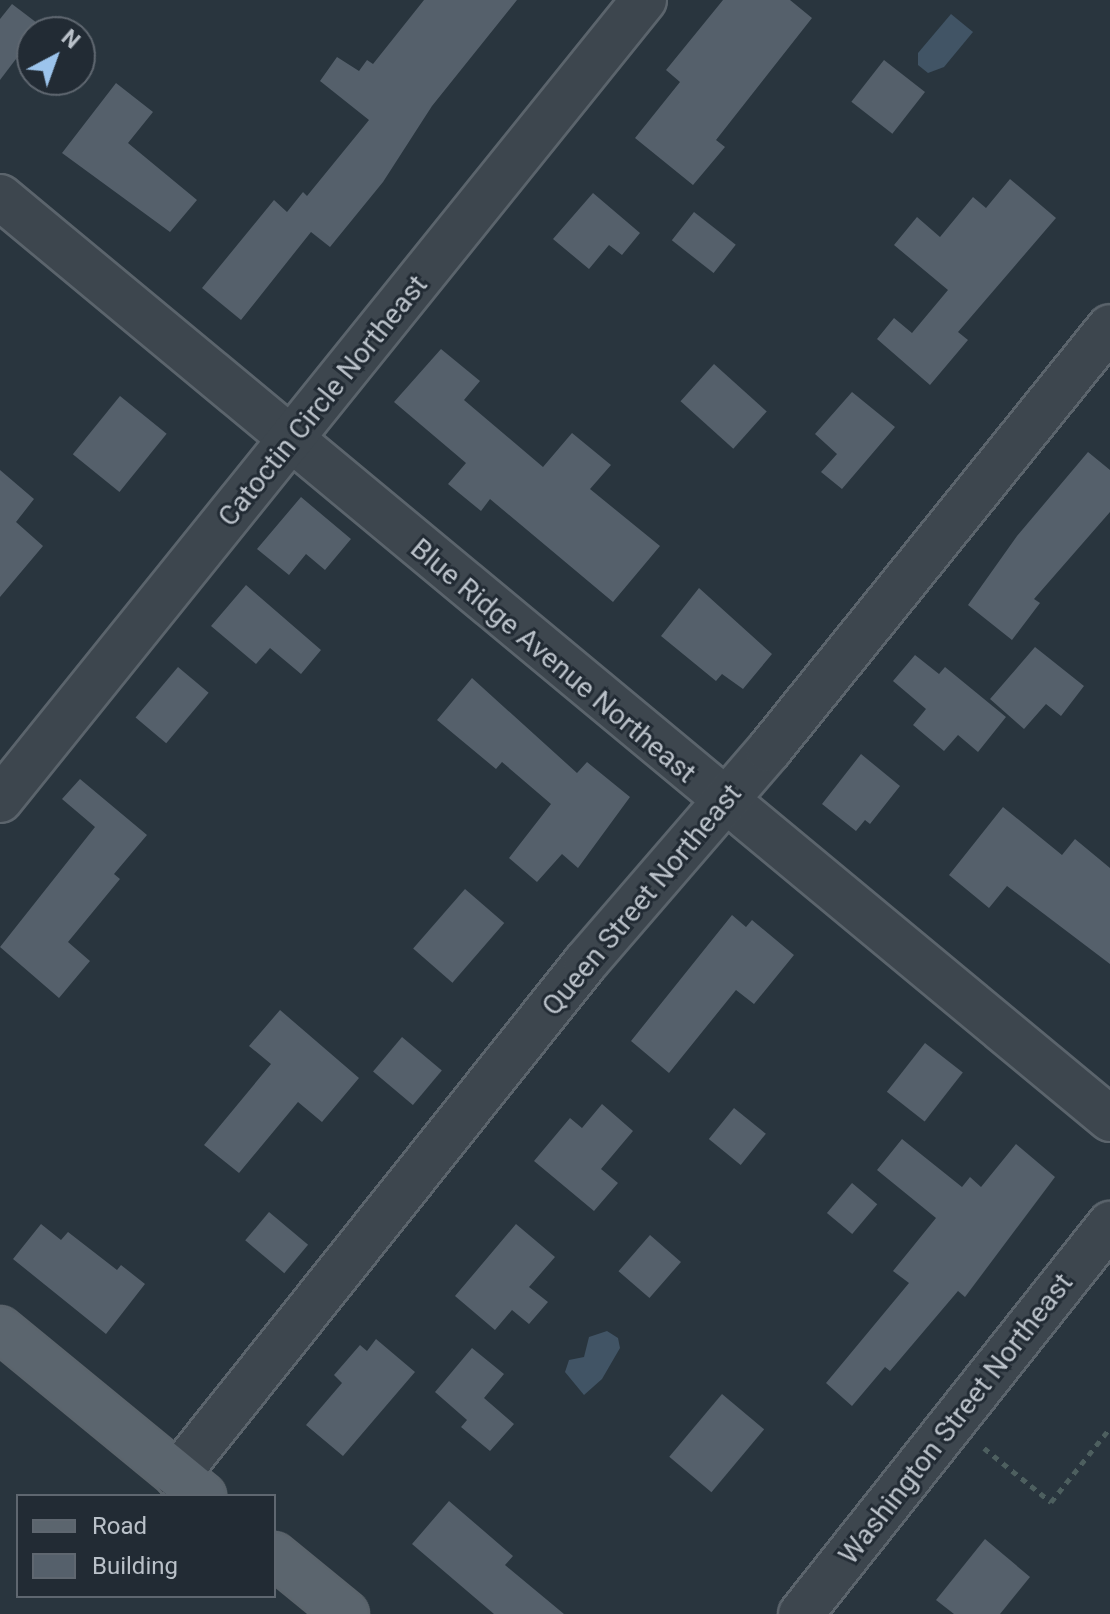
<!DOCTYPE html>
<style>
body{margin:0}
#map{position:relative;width:1110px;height:1614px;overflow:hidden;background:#29353e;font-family:Roboto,sans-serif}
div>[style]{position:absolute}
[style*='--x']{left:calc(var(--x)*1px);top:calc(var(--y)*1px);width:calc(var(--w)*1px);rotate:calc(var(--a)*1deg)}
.water>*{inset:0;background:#415465}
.building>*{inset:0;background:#55606b;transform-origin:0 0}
.path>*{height:5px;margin-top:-2.5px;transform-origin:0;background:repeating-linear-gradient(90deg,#4d5f5f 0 6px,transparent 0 12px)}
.roads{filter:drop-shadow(2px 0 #5b646c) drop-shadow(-2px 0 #5b646c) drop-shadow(0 2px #5b646c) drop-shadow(0 -2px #5b646c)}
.minor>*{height:44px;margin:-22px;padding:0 22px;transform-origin:22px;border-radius:22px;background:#3d464e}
.major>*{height:44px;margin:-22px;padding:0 22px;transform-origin:22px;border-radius:22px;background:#5b656e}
span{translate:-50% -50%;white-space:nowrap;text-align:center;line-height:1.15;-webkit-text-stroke:6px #222b34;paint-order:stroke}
.street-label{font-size:28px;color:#bac1c9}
.legend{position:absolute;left:16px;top:1494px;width:260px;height:104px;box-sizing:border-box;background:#222b34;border:2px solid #5f6770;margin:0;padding:10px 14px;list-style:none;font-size:24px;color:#bac1c9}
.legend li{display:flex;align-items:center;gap:16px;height:40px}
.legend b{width:40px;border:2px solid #5f6770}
.north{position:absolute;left:16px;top:16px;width:80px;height:80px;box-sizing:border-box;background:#222b34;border:2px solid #5f6770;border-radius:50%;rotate:41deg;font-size:22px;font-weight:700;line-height:32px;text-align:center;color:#bac1c9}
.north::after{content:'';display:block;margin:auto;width:28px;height:36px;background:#9cc4ec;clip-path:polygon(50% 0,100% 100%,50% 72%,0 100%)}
</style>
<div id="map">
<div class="water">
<i style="clip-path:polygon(951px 14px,973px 32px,944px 67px,928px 73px,918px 65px,918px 53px)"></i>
<i style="clip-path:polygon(607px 1331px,618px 1338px,620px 1348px,602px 1379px,584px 1395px,565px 1372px,569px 1360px,584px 1357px,589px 1337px)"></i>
</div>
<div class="building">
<i style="clip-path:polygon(424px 0,517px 0,432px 106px,383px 182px,330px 247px,311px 232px,241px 320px,202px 288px,274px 200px,287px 212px,303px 192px,307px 196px,369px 120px,320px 81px,337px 57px,359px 71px,367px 60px,373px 64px)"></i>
<i style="clip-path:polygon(723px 0,790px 0,812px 18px,716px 140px,725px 147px,693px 185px,635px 138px,680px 82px,666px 70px)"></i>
<i style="clip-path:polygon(12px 4px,41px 26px,0 80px,0 19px)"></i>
<i style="left:884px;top:60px;width:52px;height:53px;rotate:38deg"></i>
<i style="clip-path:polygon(116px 83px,153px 112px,128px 143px,197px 200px,170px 232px,62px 153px)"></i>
<i style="clip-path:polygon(1010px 179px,1056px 218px,958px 332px,968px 340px,930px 385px,877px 339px,894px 318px,912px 333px,948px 290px,894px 245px,917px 217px,940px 237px,973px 197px,986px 208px)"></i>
<i style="clip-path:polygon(593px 193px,640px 233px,622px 255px,609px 245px,589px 269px,553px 239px)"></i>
<i style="left:694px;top:212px;width:53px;height:36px;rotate:38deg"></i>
<i style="clip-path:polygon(441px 349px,480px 381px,464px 400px,543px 467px,572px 433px,611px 465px,590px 489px,660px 546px,613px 602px,490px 499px,481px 511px,448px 484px,466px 463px,394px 402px)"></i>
<i style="left:714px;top:364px;width:71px;height:50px;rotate:42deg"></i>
<i style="clip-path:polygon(852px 392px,895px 427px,842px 489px,821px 472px,837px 454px,815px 434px)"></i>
<i style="left:120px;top:396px;width:60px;height:75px;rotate:39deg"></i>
<i style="clip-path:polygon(1088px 452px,1110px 470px,1110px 512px,1034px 599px,1040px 603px,1012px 640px,968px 605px,1017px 536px)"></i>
<i style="clip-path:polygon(0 470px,34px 499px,16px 522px,43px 546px,0 597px)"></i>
<i style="clip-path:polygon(301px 497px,351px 539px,325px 570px,306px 554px,289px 575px,257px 549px)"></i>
<i style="clip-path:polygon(246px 585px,321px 650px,301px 674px,270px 648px,256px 664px,211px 626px)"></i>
<i style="clip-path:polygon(699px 588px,772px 654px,743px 689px,722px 674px,716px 681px,661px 636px)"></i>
<i style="clip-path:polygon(1035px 647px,1084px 686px,1061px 716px,1046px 704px,1024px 729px,990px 699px)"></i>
<i style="clip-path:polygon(915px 655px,939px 674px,945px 667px,1006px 717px,978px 752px,958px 735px,944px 751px,913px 725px,926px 709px,893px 681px)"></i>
<i style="left:178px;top:667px;width:40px;height:66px;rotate:40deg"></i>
<i style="clip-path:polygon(472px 678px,577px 773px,587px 762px,630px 797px,578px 868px,562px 854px,537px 882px,509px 858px,551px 804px,502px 762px,496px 769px,437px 720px)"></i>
<i style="clip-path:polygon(861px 754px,900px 786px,870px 824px,865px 820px,856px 831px,822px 804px)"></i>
<i style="clip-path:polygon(80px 779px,147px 835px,114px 874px,120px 879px,68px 942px,90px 961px,59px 998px,0 947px,95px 827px,62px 799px)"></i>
<i style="clip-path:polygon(1003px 807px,1062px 855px,1075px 839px,1110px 868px,1110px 964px,1007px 886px,989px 908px,949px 875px)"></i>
<i style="left:465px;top:889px;width:52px;height:79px;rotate:41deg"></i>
<i style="clip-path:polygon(732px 915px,746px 927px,752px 920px,794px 955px,754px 1004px,736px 990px,669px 1073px,631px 1041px)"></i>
<i style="clip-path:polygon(280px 1010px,359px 1078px,322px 1122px,298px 1102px,239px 1173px,204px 1145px,271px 1064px,249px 1046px)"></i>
<i style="left:402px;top:1037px;width:52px;height:45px;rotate:40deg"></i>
<i style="left:925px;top:1043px;width:48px;height:62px;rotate:38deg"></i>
<i style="clip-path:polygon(602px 1104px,633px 1131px,601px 1169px,618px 1183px,594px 1211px,534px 1161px,570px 1118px,582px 1128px)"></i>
<i style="left:734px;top:1108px;width:41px;height:40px;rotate:39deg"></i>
<i style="clip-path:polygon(902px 1139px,962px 1187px,970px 1177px,981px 1187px,1016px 1144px,1055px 1177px,965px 1297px,958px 1291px,890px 1371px,885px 1367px,852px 1406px,826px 1383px,909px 1283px,893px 1271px,936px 1218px,877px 1170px)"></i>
<i style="left:852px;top:1183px;width:33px;height:39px;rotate:40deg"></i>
<i style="left:269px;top:1212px;width:51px;height:37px;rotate:40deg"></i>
<i style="clip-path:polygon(41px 1224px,61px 1240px,68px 1232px,117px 1270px,121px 1265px,145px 1284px,106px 1334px,13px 1259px)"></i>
<i style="clip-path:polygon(516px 1224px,555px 1257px,529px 1287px,548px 1302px,529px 1324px,512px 1310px,495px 1330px,455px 1296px)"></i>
<i style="left:650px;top:1235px;width:41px;height:48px;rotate:41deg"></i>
<i style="clip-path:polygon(376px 1339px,415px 1372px,343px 1456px,306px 1425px,342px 1383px,334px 1375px,360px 1345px,367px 1351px)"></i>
<i style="clip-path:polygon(472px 1348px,504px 1374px,484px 1398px,514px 1424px,490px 1451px,461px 1427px,467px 1420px,435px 1392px)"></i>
<i style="left:722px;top:1394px;width:55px;height:82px;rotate:40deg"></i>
<i style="clip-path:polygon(449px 1501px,513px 1556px,505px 1565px,564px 1614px,494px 1614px,412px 1544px)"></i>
<i style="clip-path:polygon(985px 1539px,1030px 1577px,1000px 1614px,954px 1614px,936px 1600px)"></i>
</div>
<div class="path">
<i style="--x:984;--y:1448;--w:86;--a:38.9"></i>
<i style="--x:1051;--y:1502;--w:95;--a:-51.4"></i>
</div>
<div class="roads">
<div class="minor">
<i style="--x:0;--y:197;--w:1443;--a:39.71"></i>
<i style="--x:0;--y:800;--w:1027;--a:-51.17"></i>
<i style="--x:177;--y:1475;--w:656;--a:-51.44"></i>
<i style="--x:586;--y:962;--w:280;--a:-49.2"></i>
<i style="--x:769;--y:750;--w:543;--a:-51.13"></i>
<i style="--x:801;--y:1614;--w:498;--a:-51.6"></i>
</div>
<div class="major">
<i style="--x:0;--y:1329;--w:263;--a:39.4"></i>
<i style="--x:274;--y:1555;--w:93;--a:39.3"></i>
</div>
</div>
<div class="street-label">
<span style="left:323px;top:401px;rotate:-51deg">Catoctin Circle Northeast</span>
<span style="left:553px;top:661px;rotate:40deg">Blue Ridge Avenue Northeast</span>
<span style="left:642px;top:900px;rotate:-50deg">Queen Street Northeast</span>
<span style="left:956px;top:1419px;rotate:-52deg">Washington Street Northeast</span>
</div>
<ul class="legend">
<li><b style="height:10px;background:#5b656e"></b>Road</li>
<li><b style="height:22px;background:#55606b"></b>Building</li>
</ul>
<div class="north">N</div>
</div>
